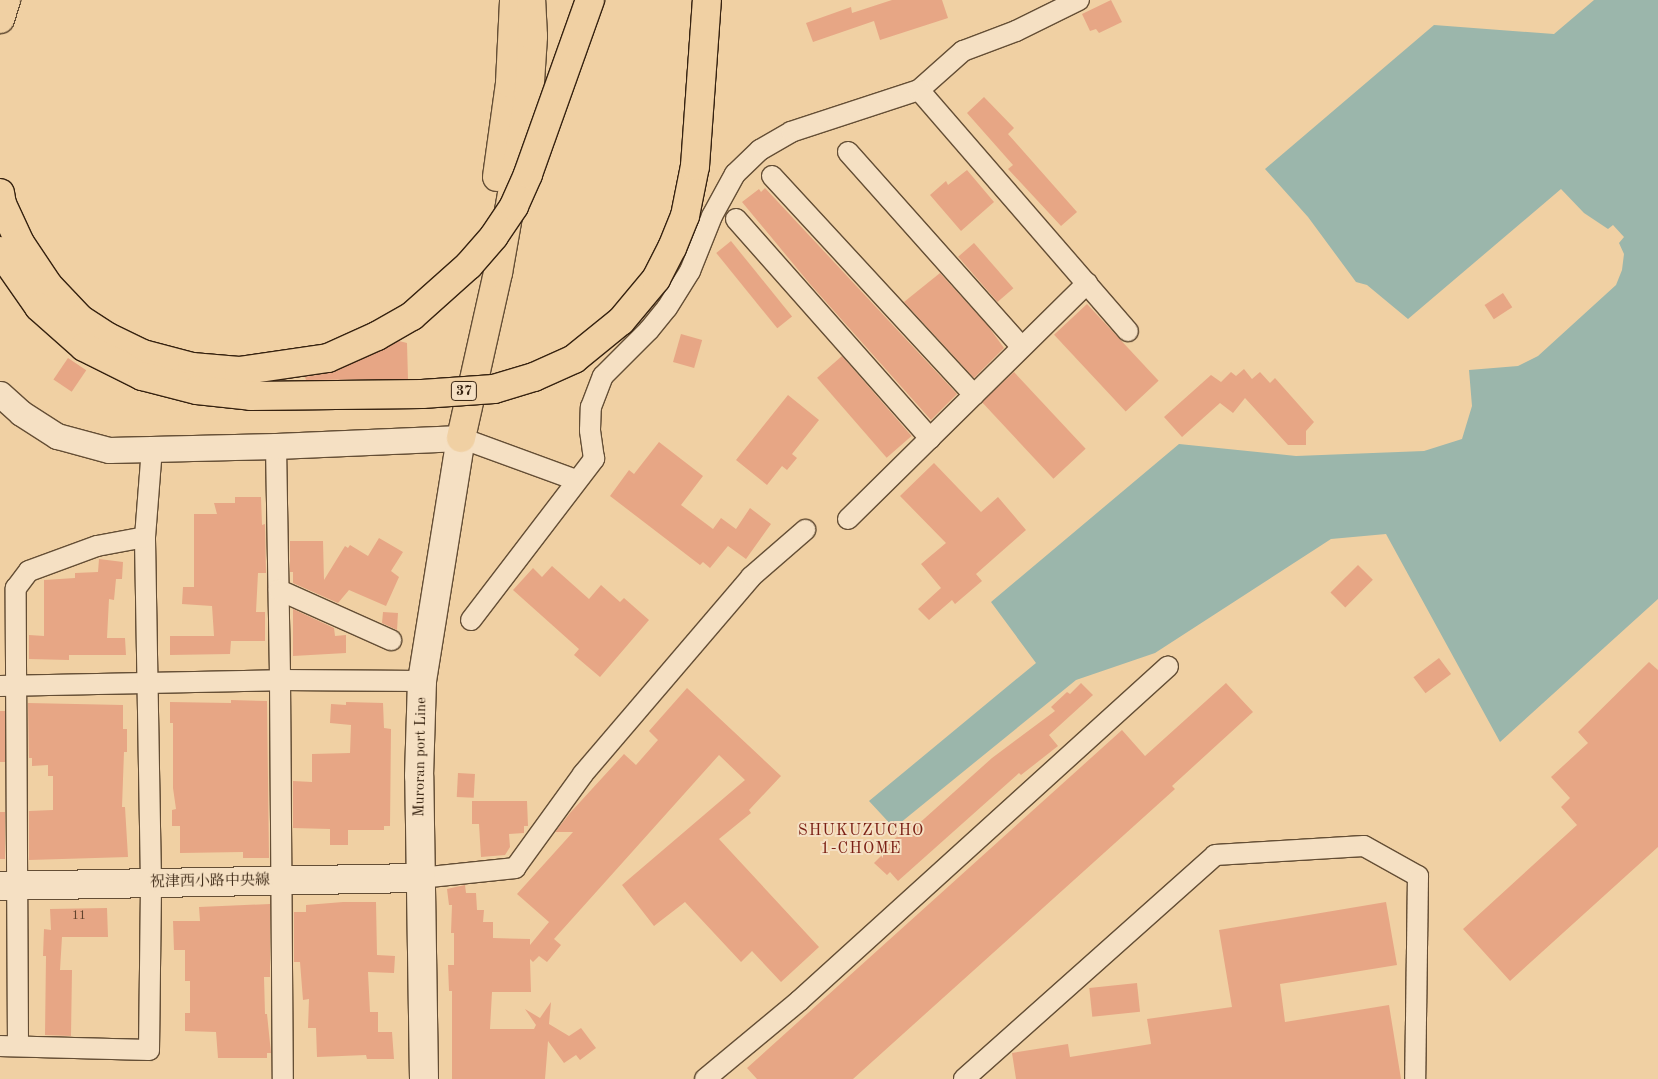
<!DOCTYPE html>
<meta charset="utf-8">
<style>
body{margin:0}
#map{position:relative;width:1658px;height:1079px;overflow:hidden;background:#f0d0a3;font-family:"Old Standard TT","Noto Serif JP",serif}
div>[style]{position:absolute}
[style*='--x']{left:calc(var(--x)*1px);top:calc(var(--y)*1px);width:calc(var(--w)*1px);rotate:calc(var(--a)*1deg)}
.water>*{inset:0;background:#9bb6ab}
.building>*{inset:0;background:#e7a685;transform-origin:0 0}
.roads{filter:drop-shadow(1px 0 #644e35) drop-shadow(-1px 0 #644e35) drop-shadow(0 1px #644e35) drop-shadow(0 -1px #644e35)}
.minor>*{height:20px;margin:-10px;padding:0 10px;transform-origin:10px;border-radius:10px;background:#f5e0c3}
.tertiary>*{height:25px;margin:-12.5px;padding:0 12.5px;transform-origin:12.5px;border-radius:12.5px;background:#f5e0c3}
.secondary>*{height:28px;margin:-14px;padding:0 14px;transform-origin:14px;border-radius:14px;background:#f5e0c3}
.motorway>*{height:28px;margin:-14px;padding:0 14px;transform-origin:14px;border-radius:14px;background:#f0d0a3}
.bridges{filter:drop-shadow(1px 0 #362210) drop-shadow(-1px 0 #362210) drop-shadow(0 1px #362210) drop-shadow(0 -1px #362210)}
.motorway-bridge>*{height:28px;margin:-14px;padding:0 14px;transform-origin:14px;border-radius:14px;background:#f0d0a3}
span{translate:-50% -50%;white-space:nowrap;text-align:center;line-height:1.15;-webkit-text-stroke:4px #f5e0c3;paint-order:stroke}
.number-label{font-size:12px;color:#62432d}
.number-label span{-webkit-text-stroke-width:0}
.shield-label span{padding:1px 4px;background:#f5e0c3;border:1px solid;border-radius:4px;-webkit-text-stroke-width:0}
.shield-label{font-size:14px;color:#362210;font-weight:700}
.street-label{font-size:15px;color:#362210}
.neighbourhood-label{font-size:16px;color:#7a1f14;letter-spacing:1px}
</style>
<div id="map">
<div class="water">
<i style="clip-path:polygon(1594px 0,1658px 0,1658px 599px,1500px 742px,1386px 534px,1331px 539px,1155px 653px,1076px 680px,894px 828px,869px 801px,1036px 663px,991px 602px,1179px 444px,1296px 456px,1424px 451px,1462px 439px,1472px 406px,1469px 370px,1518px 366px,1538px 356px,1616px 285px,1622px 270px,1624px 254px,1619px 243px,1624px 237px,1613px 225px,1608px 229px,1584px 213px,1561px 189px,1408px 319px,1367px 285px,1356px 282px,1308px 217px,1265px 169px,1434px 25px,1554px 34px)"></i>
</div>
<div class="building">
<i style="clip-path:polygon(942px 0,948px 18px,880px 40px,874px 21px,813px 42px,806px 23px,851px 7px,852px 13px,892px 0)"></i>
<i style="clip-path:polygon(1111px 0,1122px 22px,1099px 33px,1096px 29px,1090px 31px,1082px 14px)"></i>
<i style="clip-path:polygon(984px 97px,1014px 128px,1008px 134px,1077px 212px,1061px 226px,1008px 169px,1013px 165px,967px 113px)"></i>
<i style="clip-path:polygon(967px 170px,994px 202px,961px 231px,930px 195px,946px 181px,948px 185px)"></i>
<i style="clip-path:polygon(765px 188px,957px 394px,931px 420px,810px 284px,742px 202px,759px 189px,761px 192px)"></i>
<i style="left:731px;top:241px;width:97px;height:19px;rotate:51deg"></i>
<i style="left:974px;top:243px;width:60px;height:21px;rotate:49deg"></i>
<i style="clip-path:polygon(940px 273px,988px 326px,1004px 348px,974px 378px,904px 302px)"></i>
<i style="left:1503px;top:293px;width:17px;height:22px;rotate:57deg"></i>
<i style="left:1087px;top:304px;width:105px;height:45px;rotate:47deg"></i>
<i style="left:681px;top:334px;width:22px;height:29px;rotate:16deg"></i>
<i style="clip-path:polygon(399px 341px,407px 343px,408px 379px,306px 380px,305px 377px,334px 372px)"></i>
<i style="left:842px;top:356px;width:106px;height:33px;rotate:49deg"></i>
<i style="left:68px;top:358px;width:22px;height:26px;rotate:34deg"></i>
<i style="clip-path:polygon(1244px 369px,1252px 379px,1260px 372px,1270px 383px,1275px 378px,1314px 422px,1306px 431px,1306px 445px,1288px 445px,1245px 398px,1233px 413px,1220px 403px,1182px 437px,1164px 417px,1211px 375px,1221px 382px,1231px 372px,1236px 376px)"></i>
<i style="left:1014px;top:372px;width:105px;height:44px;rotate:47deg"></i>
<i style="clip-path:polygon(788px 395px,819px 420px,792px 454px,797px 458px,787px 470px,782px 466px,767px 485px,736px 460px)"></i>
<i style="clip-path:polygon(659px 442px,703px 476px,681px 505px,713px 529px,721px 518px,736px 529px,750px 508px,771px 524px,746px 559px,728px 546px,710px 568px,703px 562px,700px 565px,610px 496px,629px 470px,634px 474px)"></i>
<i style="clip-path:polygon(934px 463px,981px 512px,998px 497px,1026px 530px,976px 574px,982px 581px,955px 604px,952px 600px,929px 620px,918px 609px,941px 588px,921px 564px,946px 543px,900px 496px)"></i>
<i style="clip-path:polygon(235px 497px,261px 497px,262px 525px,265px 524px,266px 573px,258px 573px,256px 612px,265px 612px,265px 641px,231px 641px,230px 654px,170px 655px,170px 636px,214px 636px,212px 606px,182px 604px,183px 587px,194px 587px,194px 514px,217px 514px,214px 503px,235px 503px)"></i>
<i style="clip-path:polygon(379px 538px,403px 552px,391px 571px,399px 577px,386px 606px,349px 590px,338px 603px,293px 583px,293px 572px,290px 572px,290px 541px,323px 541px,324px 580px,345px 546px,348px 548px,350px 545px,368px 556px)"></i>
<i style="clip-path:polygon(99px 559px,123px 562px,122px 579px,116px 579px,114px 600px,109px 599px,107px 638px,125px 638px,126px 655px,69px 655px,69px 660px,29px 659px,29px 635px,44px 636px,44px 580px,75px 578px,75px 573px,98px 572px)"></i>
<i style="left:1358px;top:565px;width:21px;height:39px;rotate:45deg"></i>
<i style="clip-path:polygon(552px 566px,589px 599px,601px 585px,620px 602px,624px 598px,649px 620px,600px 677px,574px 655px,579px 649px,513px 590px,533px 568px,542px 577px)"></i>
<i style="clip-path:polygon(293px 609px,334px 628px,335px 636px,346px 635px,346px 653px,293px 656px)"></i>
<i style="clip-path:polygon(383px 612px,398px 613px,397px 630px,382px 623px)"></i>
<i style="left:1439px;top:658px;width:20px;height:32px;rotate:53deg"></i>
<i style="clip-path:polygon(1649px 662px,1658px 670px,1658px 847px,1510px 981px,1463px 929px,1577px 825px,1561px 807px,1570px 798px,1551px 777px,1588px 743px,1578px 732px)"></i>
<i style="clip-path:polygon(1081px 683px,1093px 695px,1049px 735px,1058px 746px,1021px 775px,1019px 773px,898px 881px,890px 872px,887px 875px,874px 863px,890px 847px,888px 845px,912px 823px,915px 827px,992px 758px,1055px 711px,1051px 707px,1067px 692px,1070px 694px)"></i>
<i style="clip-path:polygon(1226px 683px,1253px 712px,1172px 786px,1175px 789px,853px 1079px,757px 1079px,747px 1068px,1122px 730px,1145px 756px)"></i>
<i style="clip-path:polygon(687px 688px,781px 776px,749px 810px,751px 813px,719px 839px,819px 947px,781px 982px,752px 951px,741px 962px,685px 902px,654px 926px,622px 885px,745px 780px,719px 755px,554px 939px,561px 945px,547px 962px,539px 956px,533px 962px,530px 959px,531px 992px,492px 992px,490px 1029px,534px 1029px,536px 1025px,525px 1009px,540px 1018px,551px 1002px,549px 1024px,569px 1036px,581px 1028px,596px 1048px,580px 1060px,576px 1055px,564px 1063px,548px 1041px,545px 1079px,452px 1079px,452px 991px,449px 991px,448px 965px,454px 965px,454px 933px,451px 933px,452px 905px,449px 905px,447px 889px,465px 885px,466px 893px,476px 893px,477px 910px,484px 910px,483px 922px,493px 922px,493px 938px,530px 939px,530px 945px,549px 922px,517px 894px,573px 832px,555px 832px,570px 813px,624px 754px,636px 765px,658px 740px,649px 731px)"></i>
<i style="clip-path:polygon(231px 700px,267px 701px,269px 858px,243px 858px,243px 852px,180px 853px,180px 826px,172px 826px,172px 810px,176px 809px,173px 788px,173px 723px,170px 723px,170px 702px,231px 703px)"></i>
<i style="clip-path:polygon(346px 702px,383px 703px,384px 728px,391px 729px,390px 826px,384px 826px,384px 830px,348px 830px,348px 845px,330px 845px,330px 829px,293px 828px,293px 781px,312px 782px,312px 754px,350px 753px,351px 725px,330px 723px,331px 704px,346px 705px)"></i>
<i style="clip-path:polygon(28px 703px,123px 705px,123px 729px,127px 729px,127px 752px,124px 752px,122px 807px,125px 807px,128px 857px,29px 860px,29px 811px,53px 810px,53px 776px,48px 776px,48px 765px,32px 766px,32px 758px,29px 758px)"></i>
<i style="left:0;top:711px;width:5px;height:51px"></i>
<i style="left:458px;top:773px;width:17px;height:24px;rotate:3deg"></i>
<i style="clip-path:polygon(472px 801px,527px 801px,528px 826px,524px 826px,524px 833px,509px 834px,510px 847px,505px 855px,481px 857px,479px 824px,472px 824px)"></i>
<i style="left:5px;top:812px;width:47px;height:5px;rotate:90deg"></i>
<i style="clip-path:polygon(343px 902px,376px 902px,377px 955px,395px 956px,394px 973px,368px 972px,370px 1012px,378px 1012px,378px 1032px,392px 1032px,394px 1059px,367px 1059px,366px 1055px,317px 1057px,316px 1028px,308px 1028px,309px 999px,303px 1000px,300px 962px,294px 962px,294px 912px,306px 912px,306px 905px)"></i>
<i style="clip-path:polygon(1386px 902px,1397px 965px,1280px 984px,1285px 1022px,1389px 1005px,1401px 1079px,1016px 1079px,1012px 1053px,1068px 1044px,1070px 1057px,1151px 1044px,1147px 1019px,1232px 1007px,1219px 930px)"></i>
<i style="clip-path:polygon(270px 904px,270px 977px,264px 977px,265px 1014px,267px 1014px,271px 1053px,267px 1053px,267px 1058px,218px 1058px,216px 1032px,185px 1031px,185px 1013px,190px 1013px,190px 981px,185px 981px,185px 950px,174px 950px,173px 921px,200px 921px,199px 907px)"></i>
<i style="clip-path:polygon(107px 908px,108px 937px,62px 937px,60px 970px,72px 970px,71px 1036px,45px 1035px,46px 956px,43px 956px,44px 929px,51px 930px,50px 909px)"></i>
<i style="left:1137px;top:983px;width:29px;height:48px;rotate:84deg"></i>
</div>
<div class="roads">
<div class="minor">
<i style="--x:919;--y:90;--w:59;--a:-41.6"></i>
<i style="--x:963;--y:51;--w:57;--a:-20.7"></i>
<i style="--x:1016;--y:31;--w:70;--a:-26.2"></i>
<i style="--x:848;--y:152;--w:261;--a:48.3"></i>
<i style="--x:772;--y:176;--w:298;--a:47.3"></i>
<i style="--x:736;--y:219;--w:293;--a:48.5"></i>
<i style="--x:461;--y:438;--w:122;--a:20.1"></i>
<i style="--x:276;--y:446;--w:234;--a:89"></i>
<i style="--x:280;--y:680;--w:399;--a:89.6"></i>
<i style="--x:848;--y:519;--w:336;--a:-44.6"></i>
<i style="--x:279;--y:590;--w:123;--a:24.1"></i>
<i style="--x:471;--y:620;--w:203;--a:-52.6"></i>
<i style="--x:594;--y:459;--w:29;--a:-98"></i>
<i style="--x:590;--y:430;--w:23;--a:-88"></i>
<i style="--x:591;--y:407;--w:33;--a:-69"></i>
<i style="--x:603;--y:376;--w:65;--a:-45"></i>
<i style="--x:649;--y:330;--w:28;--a:-51"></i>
<i style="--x:667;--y:308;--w:44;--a:-58.1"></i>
<i style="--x:690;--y:271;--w:59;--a:-68.2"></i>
<i style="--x:712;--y:216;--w:48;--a:-61.3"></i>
<i style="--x:735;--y:174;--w:35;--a:-44"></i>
<i style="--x:760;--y:150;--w:36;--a:-30"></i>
<i style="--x:791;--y:132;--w:135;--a:-18.2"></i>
<i style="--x:919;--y:90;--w:319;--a:49.1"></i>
<i style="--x:0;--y:686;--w:280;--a:-1.2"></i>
<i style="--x:280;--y:680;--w:142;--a:0.4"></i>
<i style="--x:420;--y:878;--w:96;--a:-6"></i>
<i style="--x:515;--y:868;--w:116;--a:-54.1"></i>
<i style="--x:583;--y:774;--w:259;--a:-49.5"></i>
<i style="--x:751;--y:577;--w:72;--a:-41"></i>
<i style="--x:0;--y:1046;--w:149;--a:1.5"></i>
<i style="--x:149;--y:1050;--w:167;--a:-89.3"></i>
<i style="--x:151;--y:883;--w:346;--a:-91"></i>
<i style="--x:145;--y:537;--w:88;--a:-85.5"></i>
<i style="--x:18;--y:1046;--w:458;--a:-90.3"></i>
<i style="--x:16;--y:588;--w:21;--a:-53"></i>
<i style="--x:29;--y:571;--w:72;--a:-20.2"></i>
<i style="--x:97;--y:546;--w:49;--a:-10.6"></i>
<i style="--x:705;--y:1079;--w:122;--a:-39.7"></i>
<i style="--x:799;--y:1001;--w:498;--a:-42.2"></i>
<i style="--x:964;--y:1079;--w:336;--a:-41.7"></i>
<i style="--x:1215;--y:855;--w:149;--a:-3.5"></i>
<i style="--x:1364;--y:846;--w:62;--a:29.1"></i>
<i style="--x:1418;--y:876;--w:203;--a:90.8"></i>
</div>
<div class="tertiary">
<i style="--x:0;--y:394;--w:28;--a:42"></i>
<i style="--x:21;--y:413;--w:43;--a:32.6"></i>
<i style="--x:57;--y:436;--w:54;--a:15.1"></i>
<i style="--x:109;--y:450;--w:167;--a:-1.4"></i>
<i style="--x:276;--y:446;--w:185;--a:-2.5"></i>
</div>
<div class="secondary">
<i style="--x:0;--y:886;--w:420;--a:-1.1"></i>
<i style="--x:424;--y:1079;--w:303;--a:-90.9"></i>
<i style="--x:419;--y:776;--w:95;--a:-88.2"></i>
<i style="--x:422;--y:681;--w:246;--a:-80.9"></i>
</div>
<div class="motorway">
<i style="--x:0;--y:19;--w:20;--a:-72"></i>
<i style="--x:497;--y:177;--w:95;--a:-82.1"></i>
<i style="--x:510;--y:83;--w:83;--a:-87.2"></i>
<i style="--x:461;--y:438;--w:169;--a:-77.4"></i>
<i style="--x:498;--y:273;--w:179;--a:-80"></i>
<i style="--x:529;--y:97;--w:61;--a:-86.2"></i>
<i style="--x:533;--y:36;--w:36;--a:-93"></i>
</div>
</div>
<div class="bridges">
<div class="motorway-bridge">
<i style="--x:0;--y:193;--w:11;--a:80"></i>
<i style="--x:2;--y:204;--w:43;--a:65.2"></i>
<i style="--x:20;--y:243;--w:50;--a:56.3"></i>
<i style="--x:48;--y:285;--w:47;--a:46.7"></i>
<i style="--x:80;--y:319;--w:33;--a:33"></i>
<i style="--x:108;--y:337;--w:39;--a:26"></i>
<i style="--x:143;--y:354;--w:51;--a:14.9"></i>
<i style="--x:192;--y:367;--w:47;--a:4.9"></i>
<i style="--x:239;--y:371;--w:90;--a:-8.3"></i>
<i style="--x:328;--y:358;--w:54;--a:-24.2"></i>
<i style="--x:377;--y:336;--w:40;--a:-29.7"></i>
<i style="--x:412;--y:316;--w:76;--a:-41.8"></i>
<i style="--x:469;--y:265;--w:38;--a:-49"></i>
<i style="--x:494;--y:236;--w:36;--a:-56"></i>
<i style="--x:514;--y:206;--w:35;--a:-66"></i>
<i style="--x:528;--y:174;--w:185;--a:-70.4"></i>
<i style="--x:0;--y:251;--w:68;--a:55.1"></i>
<i style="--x:39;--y:307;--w:60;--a:41.6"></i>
<i style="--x:84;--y:347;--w:65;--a:26.6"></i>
<i style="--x:142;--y:376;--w:57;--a:14.3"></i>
<i style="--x:197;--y:390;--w:54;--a:6.3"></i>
<i style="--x:251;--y:396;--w:171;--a:-0.7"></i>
<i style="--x:422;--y:394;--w:72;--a:-4"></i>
<i style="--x:494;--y:389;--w:42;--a:-16.7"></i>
<i style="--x:534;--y:377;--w:44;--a:-24.2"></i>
<i style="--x:574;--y:359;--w:60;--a:-39"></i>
<i style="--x:621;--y:321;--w:55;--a:-50.2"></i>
<i style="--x:656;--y:279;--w:35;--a:-63"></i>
<i style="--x:672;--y:248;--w:35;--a:-68"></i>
<i style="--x:685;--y:216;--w:51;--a:-78.7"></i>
<i style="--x:695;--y:166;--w:166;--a:-85.9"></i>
</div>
</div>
<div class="number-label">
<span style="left:79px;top:917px">11</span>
</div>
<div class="shield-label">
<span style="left:464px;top:391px">37</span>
</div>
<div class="street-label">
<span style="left:421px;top:757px;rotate:-89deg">Muroran port Line</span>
<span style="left:210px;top:882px;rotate:-1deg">祝津西小路中央線</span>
</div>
<div class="neighbourhood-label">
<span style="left:861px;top:840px">SHUKUZUCHO<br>1-CHOME</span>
</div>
</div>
